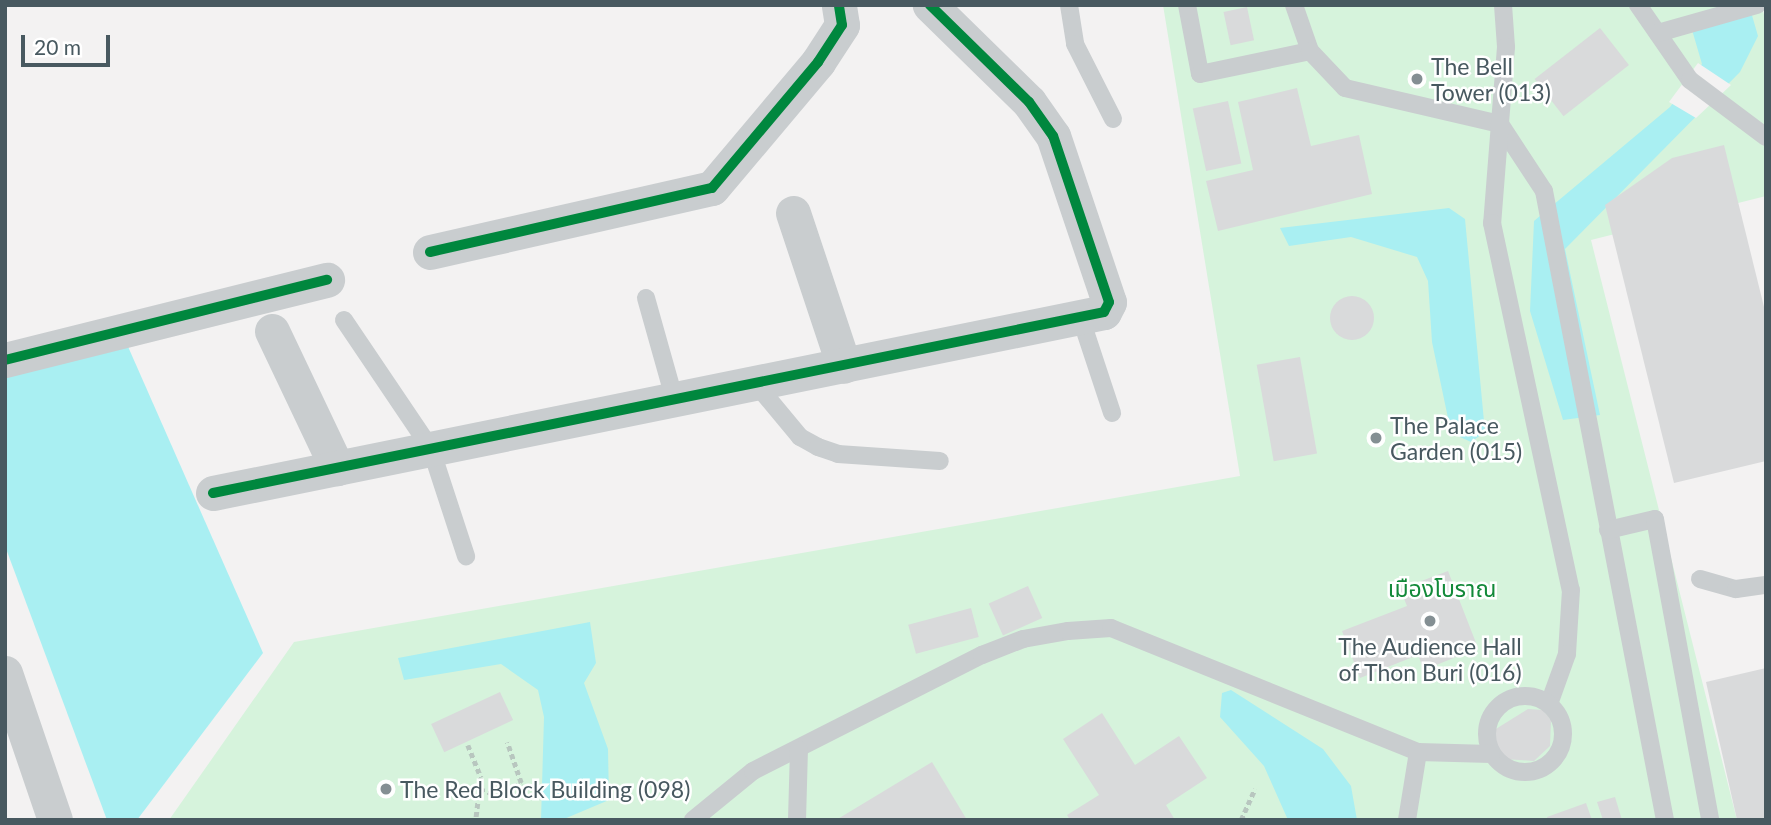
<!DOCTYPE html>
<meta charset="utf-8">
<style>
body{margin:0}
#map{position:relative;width:1771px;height:825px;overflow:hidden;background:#f3f2f2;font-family:Lato,"Noto Sans Thai",sans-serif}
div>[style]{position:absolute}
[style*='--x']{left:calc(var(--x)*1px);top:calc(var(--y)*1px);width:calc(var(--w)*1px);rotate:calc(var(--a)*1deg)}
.green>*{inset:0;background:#d6f3dc}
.water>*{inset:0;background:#a9eff2}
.pier>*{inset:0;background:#f3f2f2}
.building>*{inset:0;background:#d9dadb;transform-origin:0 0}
.round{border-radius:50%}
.path>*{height:4.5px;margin-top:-2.25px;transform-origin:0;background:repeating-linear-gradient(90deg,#b8c6bf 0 5px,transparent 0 8.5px)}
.lane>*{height:18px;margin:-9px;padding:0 9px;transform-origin:9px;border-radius:9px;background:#c9cdcf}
.lane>.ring{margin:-9px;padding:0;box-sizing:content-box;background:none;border:18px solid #c9cdcf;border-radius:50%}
.street>*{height:35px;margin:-17.5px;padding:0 17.5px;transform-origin:17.5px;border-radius:17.5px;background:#c9cdcf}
.cycleway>*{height:10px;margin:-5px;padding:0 5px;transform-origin:5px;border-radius:5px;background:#00873e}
.dots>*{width:19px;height:19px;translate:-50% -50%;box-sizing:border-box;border:4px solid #fff;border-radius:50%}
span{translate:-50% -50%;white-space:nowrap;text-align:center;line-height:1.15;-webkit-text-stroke:5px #fff;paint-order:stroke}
.poi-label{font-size:23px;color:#485960}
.left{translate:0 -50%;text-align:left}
.park-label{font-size:23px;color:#128939}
.frame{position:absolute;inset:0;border:7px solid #485960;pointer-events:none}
.scale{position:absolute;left:21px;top:35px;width:89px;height:32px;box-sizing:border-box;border:4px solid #485960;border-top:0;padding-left:9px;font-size:21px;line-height:24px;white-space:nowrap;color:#485960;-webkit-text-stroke:5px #fff;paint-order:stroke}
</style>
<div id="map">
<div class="green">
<i style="clip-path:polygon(1163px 5px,1761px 5px,1766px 21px,1766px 196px,1591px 240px,1737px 820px,169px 820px,294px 642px,1240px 476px)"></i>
</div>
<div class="water">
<i style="clip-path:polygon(1749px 5px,1758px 36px,1740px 72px,1565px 249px,1600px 415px,1563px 420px,1530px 311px,1534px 221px,1670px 107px,1702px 64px,1690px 23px)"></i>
<i style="clip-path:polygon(1449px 208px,1465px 219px,1485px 432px,1471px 442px,1460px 437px,1448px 418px,1432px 342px,1428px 281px,1417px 257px,1351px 237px,1289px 246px,1280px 228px)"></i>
<i style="clip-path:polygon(122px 333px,263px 653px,137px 820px,107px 820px,5px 546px,5px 363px)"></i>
<i style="clip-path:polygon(590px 622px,596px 663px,584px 683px,608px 749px,609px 800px,564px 819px,541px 820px,544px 717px,538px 690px,501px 664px,404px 680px,398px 658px)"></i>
<i style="clip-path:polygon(1231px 690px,1323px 749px,1351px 786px,1357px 820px,1288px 820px,1264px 766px,1220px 717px,1222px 693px)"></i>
</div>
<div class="pier">
<i style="clip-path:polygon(1698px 63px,1731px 85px,1696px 118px,1669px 102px)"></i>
</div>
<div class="building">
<i style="left:1247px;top:7px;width:34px;height:24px;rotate:78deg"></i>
<i style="left:1600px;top:28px;width:47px;height:83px;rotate:52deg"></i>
<i style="clip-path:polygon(1297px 88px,1311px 146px,1359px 135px,1372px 194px,1218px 231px,1206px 181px,1253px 170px,1238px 102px)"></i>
<i style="left:1228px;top:101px;width:64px;height:36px;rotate:78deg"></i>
<i style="clip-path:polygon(1724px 145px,1766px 315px,1766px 461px,1674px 483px,1605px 205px,1672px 158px)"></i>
<i class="round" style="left:1330px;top:296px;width:44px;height:44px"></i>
<i style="left:1300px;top:357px;width:98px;height:44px;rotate:80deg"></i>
<i style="clip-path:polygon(1448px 571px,1478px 648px,1424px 670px,1418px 655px,1360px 678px,1342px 631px,1407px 606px,1400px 589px)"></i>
<i style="left:1028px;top:586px;width:35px;height:43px;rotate:66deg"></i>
<i style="left:971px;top:608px;width:30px;height:65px;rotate:75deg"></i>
<i style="clip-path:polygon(1766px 668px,1766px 820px,1737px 820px,1706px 682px)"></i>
<i style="left:500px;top:692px;width:31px;height:76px;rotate:65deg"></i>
<i style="clip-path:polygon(1528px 709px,1543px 710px,1551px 720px,1550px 746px,1534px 761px,1505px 759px,1494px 747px,1491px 732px)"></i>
<i style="clip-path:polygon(1102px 713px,1135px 765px,1179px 736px,1207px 778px,1166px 805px,1175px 820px,1070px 820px,1067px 815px,1099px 795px,1063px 739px)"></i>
<i style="clip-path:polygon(932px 762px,967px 820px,836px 820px)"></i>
<i style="clip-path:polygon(1615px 797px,1622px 820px,1603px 820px,1597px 802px)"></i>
<i style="clip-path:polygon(1586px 803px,1592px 820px,1548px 820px,1547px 817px)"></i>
</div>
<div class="path">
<i style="--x:468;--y:745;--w:35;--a:68"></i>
<i style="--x:481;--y:778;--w:42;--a:96.8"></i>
<i style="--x:480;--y:789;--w:20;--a:20"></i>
<i style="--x:499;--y:796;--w:26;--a:-31"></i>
<i style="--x:521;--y:783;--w:43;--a:-108.9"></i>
<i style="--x:1241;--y:820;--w:34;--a:-66"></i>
</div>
<div class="lane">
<i style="--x:1069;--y:5;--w:39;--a:81"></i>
<i style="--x:1075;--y:44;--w:84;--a:63.1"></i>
<i style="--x:1187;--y:5;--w:70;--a:79.3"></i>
<i style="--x:1200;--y:74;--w:112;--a:-11.8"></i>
<i style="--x:1294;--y:5;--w:49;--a:70.8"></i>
<i style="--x:1310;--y:51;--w:51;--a:46.6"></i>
<i style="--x:1345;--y:88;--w:159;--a:13.1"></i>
<i style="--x:1500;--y:124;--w:80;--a:56.7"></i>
<i style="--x:1544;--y:191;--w:641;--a:79.11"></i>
<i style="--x:1503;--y:5;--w:42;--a:85.9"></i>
<i style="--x:1506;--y:47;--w:177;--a:94.5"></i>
<i style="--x:1492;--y:223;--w:375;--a:77.9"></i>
<i style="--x:1571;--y:590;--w:64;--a:93.6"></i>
<i style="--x:1567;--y:654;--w:53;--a:109.8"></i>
<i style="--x:1638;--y:5;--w:91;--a:55.3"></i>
<i style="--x:1690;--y:80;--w:95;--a:36.9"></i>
<i style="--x:1658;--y:33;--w:103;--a:-15.8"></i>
<i style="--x:646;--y:298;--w:107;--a:74.3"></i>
<i style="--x:1081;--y:319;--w:99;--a:71.7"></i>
<i style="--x:344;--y:320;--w:156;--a:56"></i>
<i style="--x:431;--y:449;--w:113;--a:71.9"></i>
<i style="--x:756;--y:384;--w:69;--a:50.3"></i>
<i style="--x:800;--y:437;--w:21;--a:29"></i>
<i style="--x:818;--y:447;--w:21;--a:19"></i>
<i style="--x:838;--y:454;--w:102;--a:3.9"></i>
<i style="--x:1608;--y:530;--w:48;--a:-13.2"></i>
<i style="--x:1655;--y:519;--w:306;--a:79.6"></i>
<i style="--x:1700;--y:579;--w:37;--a:16"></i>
<i style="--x:1736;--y:589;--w:30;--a:-8"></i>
<i class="ring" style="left:1487px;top:696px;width:58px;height:58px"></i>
<i style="--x:693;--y:820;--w:77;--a:-39.2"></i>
<i style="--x:753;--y:771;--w:257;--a:-26.9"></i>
<i style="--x:982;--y:655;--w:44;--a:-21.3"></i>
<i style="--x:1023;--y:639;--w:46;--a:-10.1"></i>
<i style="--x:1068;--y:631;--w:43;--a:-4"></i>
<i style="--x:1111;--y:628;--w:331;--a:22"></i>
<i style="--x:1418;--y:752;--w:73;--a:1.6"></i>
<i style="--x:797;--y:820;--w:70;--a:-88.4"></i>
<i style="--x:1407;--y:820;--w:69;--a:-80.8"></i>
</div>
<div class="street">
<i style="--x:793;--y:213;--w:161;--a:71.6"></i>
<i style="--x:430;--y:252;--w:289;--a:-12.8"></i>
<i style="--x:712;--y:188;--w:165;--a:-49.9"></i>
<i style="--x:818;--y:62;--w:44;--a:-57"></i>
<i style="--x:842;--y:25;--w:20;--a:-99"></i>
<i style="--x:272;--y:331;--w:152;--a:64.6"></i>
<i style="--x:5;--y:360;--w:332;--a:-14"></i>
<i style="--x:213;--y:493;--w:909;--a:-11.48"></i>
<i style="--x:1104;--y:312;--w:11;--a:-63"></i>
<i style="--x:1109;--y:302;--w:175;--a:-108.6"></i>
<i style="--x:1053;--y:136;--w:42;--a:-125.2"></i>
<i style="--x:1029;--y:102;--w:139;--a:-135.6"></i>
<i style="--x:5;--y:673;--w:155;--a:71.2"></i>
</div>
<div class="cycleway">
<i style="--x:430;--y:252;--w:289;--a:-12.8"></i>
<i style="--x:712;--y:188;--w:165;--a:-49.9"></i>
<i style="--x:818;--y:62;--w:44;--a:-57"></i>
<i style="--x:842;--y:25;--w:20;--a:-99"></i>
<i style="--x:5;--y:360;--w:332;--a:-14"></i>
<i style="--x:213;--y:493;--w:909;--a:-11.48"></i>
<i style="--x:1104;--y:312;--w:11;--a:-63"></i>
<i style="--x:1109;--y:302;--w:175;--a:-108.6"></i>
<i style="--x:1053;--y:136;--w:42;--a:-125.2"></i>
<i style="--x:1029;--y:102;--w:139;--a:-135.6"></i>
</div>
<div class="dots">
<i style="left:1417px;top:79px;background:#848f93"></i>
<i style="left:1376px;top:438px;background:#848f93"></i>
<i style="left:1430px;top:621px;background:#848f93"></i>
<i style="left:386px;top:789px;background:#848f93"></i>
</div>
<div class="poi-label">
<span class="left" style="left:1431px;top:79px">The Bell<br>Tower (013)</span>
<span class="left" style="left:1390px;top:438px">The Palace<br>Garden (015)</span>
<span style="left:1430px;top:659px">The Audience Hall<br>of Thon Buri (016)</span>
<span class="left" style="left:400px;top:789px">The Red Block Building (098)</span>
</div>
<div class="park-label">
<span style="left:1442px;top:588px">เมืองโบราณ</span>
</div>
<div class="frame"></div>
<div class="scale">20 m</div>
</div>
